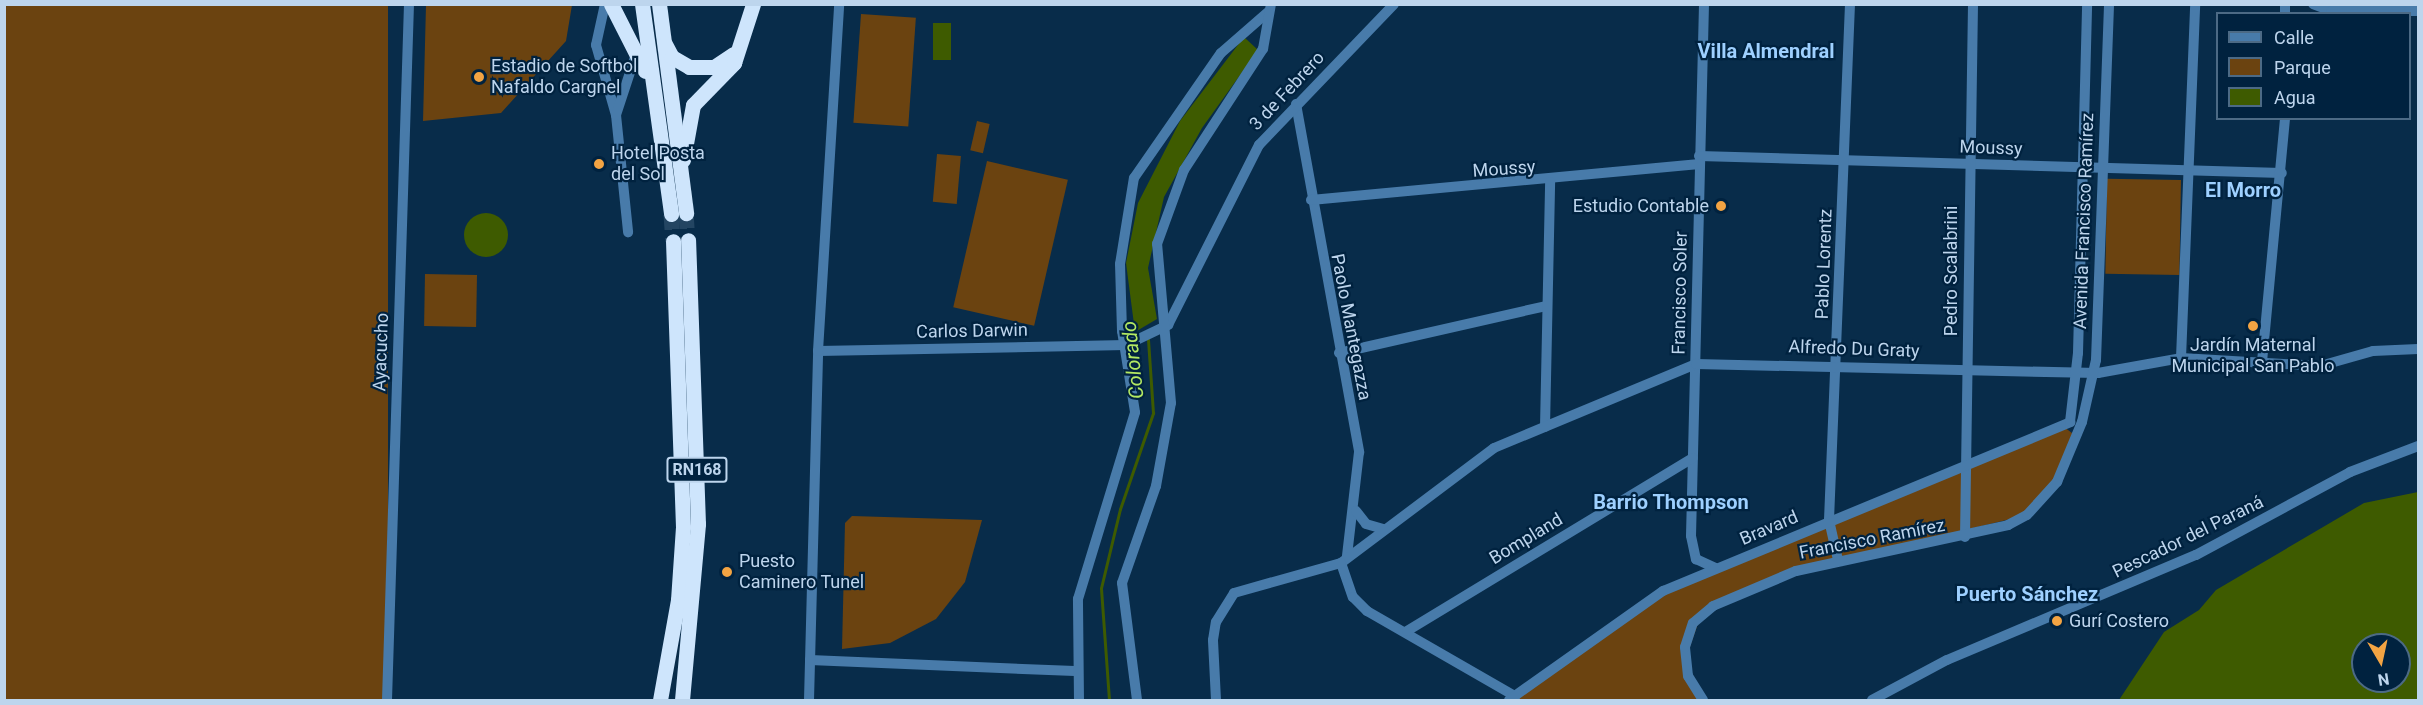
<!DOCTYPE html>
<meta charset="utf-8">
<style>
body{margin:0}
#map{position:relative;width:2423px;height:705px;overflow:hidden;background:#082c4a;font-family:Roboto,sans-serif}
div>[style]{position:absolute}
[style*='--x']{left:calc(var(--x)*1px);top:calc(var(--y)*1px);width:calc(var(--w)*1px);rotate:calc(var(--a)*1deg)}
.green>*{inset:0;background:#6b4310;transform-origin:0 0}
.water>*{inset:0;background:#3e5b00;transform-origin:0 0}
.round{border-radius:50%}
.stream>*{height:3px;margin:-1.5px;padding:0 1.5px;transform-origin:1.5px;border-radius:1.5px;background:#3e5b00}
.highway-tunnel>*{height:15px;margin-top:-7.5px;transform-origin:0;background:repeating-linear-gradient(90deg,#234562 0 15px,transparent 0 23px)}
.minor>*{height:10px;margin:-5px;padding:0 5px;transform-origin:5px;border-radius:5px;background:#487baa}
.highway>*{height:15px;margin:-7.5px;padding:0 7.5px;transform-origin:7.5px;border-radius:7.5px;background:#cee5fc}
.dots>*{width:16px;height:16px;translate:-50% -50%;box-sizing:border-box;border:3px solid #00223f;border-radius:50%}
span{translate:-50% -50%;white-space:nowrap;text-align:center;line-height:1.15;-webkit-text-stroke:4.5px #00223f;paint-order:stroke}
.shield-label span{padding:2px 4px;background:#00223f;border:2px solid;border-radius:4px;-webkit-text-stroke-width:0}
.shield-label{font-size:16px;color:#bdd5ed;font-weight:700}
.poi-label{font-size:18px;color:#bdd5ed}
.left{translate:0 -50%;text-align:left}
.right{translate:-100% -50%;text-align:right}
.street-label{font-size:18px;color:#bdd5ed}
.neighbourhood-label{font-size:20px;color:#9ed0ff;font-weight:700}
.water-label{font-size:20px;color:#b4ea63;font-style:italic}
.frame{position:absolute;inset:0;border:6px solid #bdd5ed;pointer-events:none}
.legend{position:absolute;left:2216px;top:12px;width:195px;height:108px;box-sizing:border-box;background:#00223f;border:2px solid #4c6a85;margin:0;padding:8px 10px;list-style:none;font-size:18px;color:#bdd5ed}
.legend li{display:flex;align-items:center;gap:12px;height:30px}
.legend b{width:30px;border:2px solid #4c6a85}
.north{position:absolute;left:2351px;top:633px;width:60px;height:60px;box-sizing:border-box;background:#00223f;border:2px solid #4c6a85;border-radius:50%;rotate:171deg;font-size:16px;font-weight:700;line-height:24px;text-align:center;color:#bdd5ed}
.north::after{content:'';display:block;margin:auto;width:21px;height:27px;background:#f3a443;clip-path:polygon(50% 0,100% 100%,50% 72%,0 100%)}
</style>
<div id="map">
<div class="green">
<i style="left:4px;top:5px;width:384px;height:695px"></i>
<i style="clip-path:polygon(426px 5px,426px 4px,572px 5px,566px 41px,501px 113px,423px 121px)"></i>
<i style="left:861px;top:14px;width:55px;height:109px;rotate:4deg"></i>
<i style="left:977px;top:121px;width:13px;height:30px;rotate:13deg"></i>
<i style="left:937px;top:154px;width:24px;height:48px;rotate:5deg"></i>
<i style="left:987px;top:161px;width:83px;height:150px;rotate:13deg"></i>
<i style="left:2181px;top:180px;width:95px;height:74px;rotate:91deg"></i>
<i style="left:425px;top:274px;width:52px;height:52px;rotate:1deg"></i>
<i style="clip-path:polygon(2064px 427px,2076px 436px,2062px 473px,2027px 515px,1796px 571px,1701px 615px,1686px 658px,1703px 700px,1509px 700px,1646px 600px)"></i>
<i style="clip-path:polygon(852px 516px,982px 520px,965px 582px,936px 619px,890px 643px,842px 649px,845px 523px)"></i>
</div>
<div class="water">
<i style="left:933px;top:23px;width:18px;height:37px"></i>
<i style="clip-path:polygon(1244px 37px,1258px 50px,1202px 128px,1164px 197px,1148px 268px,1157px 319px,1135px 332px,1126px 263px,1138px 203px,1180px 121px)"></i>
<i class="round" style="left:464px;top:213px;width:44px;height:44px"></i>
<i style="clip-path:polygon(evenodd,2418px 492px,2418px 700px,2119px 700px,2164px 632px,2199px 610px,2216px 590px,2364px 503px,2418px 492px,2363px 645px,2399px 645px,2399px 681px,2363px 681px,2363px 645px)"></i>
</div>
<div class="stream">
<i style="--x:1109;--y:700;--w:112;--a:-94.1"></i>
<i style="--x:1101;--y:588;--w:81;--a:-76.5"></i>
<i style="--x:1120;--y:509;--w:102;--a:-71"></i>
<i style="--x:1153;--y:413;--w:74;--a:-93.9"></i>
</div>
<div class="highway-tunnel">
<i style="--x:686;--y:213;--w:27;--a:86"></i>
<i style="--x:671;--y:214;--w:27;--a:86"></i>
</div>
<div class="minor">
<i style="--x:605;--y:4;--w:42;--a:102.4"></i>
<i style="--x:596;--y:45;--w:73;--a:74.1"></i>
<i style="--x:616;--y:115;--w:118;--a:84.1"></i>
<i style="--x:1704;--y:4;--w:532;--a:91.4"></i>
<i style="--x:1691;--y:536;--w:24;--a:78"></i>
<i style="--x:1696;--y:559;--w:21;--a:25"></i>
<i style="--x:2285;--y:4;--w:10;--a:90"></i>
<i style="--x:2313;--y:4;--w:19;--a:21"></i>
<i style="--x:2331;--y:11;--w:87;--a:0"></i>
<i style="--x:1296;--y:104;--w:354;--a:79.7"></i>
<i style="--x:1359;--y:452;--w:105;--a:96.6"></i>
<i style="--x:616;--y:115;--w:67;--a:-71.8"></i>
<i style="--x:1699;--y:156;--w:583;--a:1.67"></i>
<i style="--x:1311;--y:200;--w:390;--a:-5.3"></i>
<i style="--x:818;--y:351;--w:308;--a:-1.1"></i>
<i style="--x:1126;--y:345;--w:47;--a:-25.5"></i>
<i style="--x:1168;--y:325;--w:202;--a:-63.2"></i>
<i style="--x:1259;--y:145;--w:195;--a:-46.2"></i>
<i style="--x:1339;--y:353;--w:212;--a:-12.8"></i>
<i style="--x:2181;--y:358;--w:354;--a:-87.7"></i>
<i style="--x:2262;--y:362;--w:245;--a:-84.6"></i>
<i style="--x:1545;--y:427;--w:245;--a:-88.8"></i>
<i style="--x:1356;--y:511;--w:16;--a:52"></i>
<i style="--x:1366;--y:524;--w:18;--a:16"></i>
<i style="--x:1965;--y:537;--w:533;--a:-89.14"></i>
<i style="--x:1838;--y:560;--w:41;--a:-102.7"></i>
<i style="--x:1829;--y:520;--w:516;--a:-87.67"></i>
<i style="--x:1341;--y:563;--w:191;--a:-36.9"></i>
<i style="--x:1494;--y:448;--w:219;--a:-22.6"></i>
<i style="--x:1696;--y:364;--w:402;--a:1.3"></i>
<i style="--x:2098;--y:373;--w:84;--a:-10.2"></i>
<i style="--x:2181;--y:358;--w:139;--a:3.3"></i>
<i style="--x:2320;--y:366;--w:55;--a:-15.8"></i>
<i style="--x:2373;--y:351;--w:45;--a:-2.5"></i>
<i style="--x:1341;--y:563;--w:36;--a:71"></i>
<i style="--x:1353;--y:597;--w:20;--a:45"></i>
<i style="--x:1367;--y:611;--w:171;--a:29.9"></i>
<i style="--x:1407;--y:631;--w:334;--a:-31.2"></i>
<i style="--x:810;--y:660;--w:265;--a:2.4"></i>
<i style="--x:387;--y:700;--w:696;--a:-88.19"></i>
<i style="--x:809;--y:700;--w:349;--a:-88.5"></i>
<i style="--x:818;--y:351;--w:348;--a:-86.5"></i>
<i style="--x:1079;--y:700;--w:101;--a:-90.6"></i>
<i style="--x:1078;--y:599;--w:195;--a:-73"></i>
<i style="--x:1135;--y:412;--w:82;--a:-99.1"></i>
<i style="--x:1122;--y:331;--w:67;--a:-91.7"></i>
<i style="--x:1120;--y:264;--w:87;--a:-80.8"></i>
<i style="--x:1134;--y:178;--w:152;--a:-55.2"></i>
<i style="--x:1221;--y:53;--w:62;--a:-41.1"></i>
<i style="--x:1137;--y:700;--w:118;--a:-97.3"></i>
<i style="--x:1122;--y:583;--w:103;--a:-70.7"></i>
<i style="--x:1156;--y:486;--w:84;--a:-79.8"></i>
<i style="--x:1171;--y:403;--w:160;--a:-95"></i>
<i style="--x:1157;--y:244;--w:79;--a:-70"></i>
<i style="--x:1184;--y:170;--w:145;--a:-56.9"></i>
<i style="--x:1263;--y:49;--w:46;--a:-79.9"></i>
<i style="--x:1216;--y:700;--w:60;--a:-92.9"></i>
<i style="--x:1213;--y:640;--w:18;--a:-81"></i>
<i style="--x:1216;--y:622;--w:34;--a:-58"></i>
<i style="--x:1234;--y:593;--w:111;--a:-15.7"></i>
<i style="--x:1509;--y:700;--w:189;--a:-35.3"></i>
<i style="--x:1663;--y:591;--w:441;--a:-22.5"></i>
<i style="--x:2070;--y:422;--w:69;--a:-83.4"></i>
<i style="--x:2078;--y:353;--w:349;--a:-88.5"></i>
<i style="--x:1703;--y:700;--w:28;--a:-122"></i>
<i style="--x:1688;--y:676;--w:29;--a:-96"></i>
<i style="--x:1685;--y:647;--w:25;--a:-72"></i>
<i style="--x:1693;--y:623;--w:26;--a:-40"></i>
<i style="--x:1713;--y:606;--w:90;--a:-22.9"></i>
<i style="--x:1796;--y:571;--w:217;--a:-12.2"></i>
<i style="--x:2008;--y:525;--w:21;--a:-28"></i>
<i style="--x:2027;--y:515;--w:45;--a:-47.7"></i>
<i style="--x:2057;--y:482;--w:65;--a:-67.4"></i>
<i style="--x:2082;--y:422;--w:64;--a:-77.3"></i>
<i style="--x:2096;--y:360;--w:356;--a:-87.9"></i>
<i style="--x:1872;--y:700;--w:85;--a:-28.1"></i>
<i style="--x:1947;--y:660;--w:270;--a:-22.9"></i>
<i style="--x:2196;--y:555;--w:175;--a:-28.3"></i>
<i style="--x:2350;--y:472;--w:73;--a:-20.9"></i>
</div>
<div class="highway">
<i style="--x:611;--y:4;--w:75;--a:63.1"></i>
<i style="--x:642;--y:4;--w:212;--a:82.1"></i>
<i style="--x:659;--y:4;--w:211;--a:82.6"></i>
<i style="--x:665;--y:44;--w:15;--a:62"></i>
<i style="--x:672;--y:57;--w:20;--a:30"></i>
<i style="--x:689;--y:67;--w:25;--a:0"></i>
<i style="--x:714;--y:67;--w:23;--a:-34"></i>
<i style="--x:683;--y:160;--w:56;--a:-79.7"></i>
<i style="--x:693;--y:105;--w:59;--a:-45.7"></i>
<i style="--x:734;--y:63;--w:62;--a:-72.1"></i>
<i style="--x:660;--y:700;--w:102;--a:-79.8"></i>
<i style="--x:678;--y:600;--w:73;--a:-86.1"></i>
<i style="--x:683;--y:527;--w:286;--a:-92"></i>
<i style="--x:682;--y:700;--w:177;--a:-84.8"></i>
<i style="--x:698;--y:524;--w:284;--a:-92"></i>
</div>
<div class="dots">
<i style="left:479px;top:77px;background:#f3a443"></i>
<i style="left:599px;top:164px;background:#f3a443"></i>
<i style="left:1721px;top:206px;background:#f3a443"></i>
<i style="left:2253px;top:326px;background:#f3a443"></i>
<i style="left:727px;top:572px;background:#f3a443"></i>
<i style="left:2057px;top:621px;background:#f3a443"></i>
</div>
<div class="shield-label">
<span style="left:697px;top:470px">RN168</span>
</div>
<div class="poi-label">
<span class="left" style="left:491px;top:77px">Estadio de Softbol<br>Nafaldo Cargnel</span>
<span class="left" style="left:611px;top:164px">Hotel Posta<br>del Sol</span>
<span class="right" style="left:1709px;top:206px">Estudio Contable</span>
<span style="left:2253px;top:356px">Jardín Maternal<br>Municipal San Pablo</span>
<span class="left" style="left:739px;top:572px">Puesto<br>Caminero Tunel</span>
<span class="left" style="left:2069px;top:621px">Gurí Costero</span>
</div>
<div class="street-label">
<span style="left:1287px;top:91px;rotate:-47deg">3 de Febrero</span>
<span style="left:1991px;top:148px;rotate:2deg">Moussy</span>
<span style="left:1504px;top:169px;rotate:-4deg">Moussy</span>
<span style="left:2084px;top:221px;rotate:-88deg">Avenida Francisco Ramírez</span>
<span style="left:1824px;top:264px;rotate:-88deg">Pablo Lorentz</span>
<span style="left:1951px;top:271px;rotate:-90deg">Pedro Scalabrini</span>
<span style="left:1680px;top:293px;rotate:-89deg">Francisco Soler</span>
<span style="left:1351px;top:327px;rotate:79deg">Paolo Mantegazza</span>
<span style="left:972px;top:331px;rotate:-1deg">Carlos Darwin</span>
<span style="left:1854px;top:349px;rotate:2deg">Alfredo Du Graty</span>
<span style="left:381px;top:352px;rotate:-88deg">Ayacucho</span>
<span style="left:1769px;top:528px;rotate:-23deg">Bravard</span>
<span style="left:2188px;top:537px;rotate:-26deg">Pescador del Paraná</span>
<span style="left:1526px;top:539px;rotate:-31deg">Bompland</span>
<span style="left:1872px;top:539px;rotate:-11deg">Francisco Ramírez</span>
</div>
<div class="neighbourhood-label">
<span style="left:1766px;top:51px">Villa Almendral</span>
<span style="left:2243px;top:190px">El Morro</span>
<span style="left:1671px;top:502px">Barrio Thompson</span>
<span style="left:2027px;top:594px">Puerto Sánchez</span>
</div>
<div class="water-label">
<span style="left:1133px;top:360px;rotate:-96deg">Colorado</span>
</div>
<div class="frame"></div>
<ul class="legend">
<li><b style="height:8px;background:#487baa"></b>Calle</li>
<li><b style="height:16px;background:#6b4310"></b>Parque</li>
<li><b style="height:16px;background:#3e5b00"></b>Agua</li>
</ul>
<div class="north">N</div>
</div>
